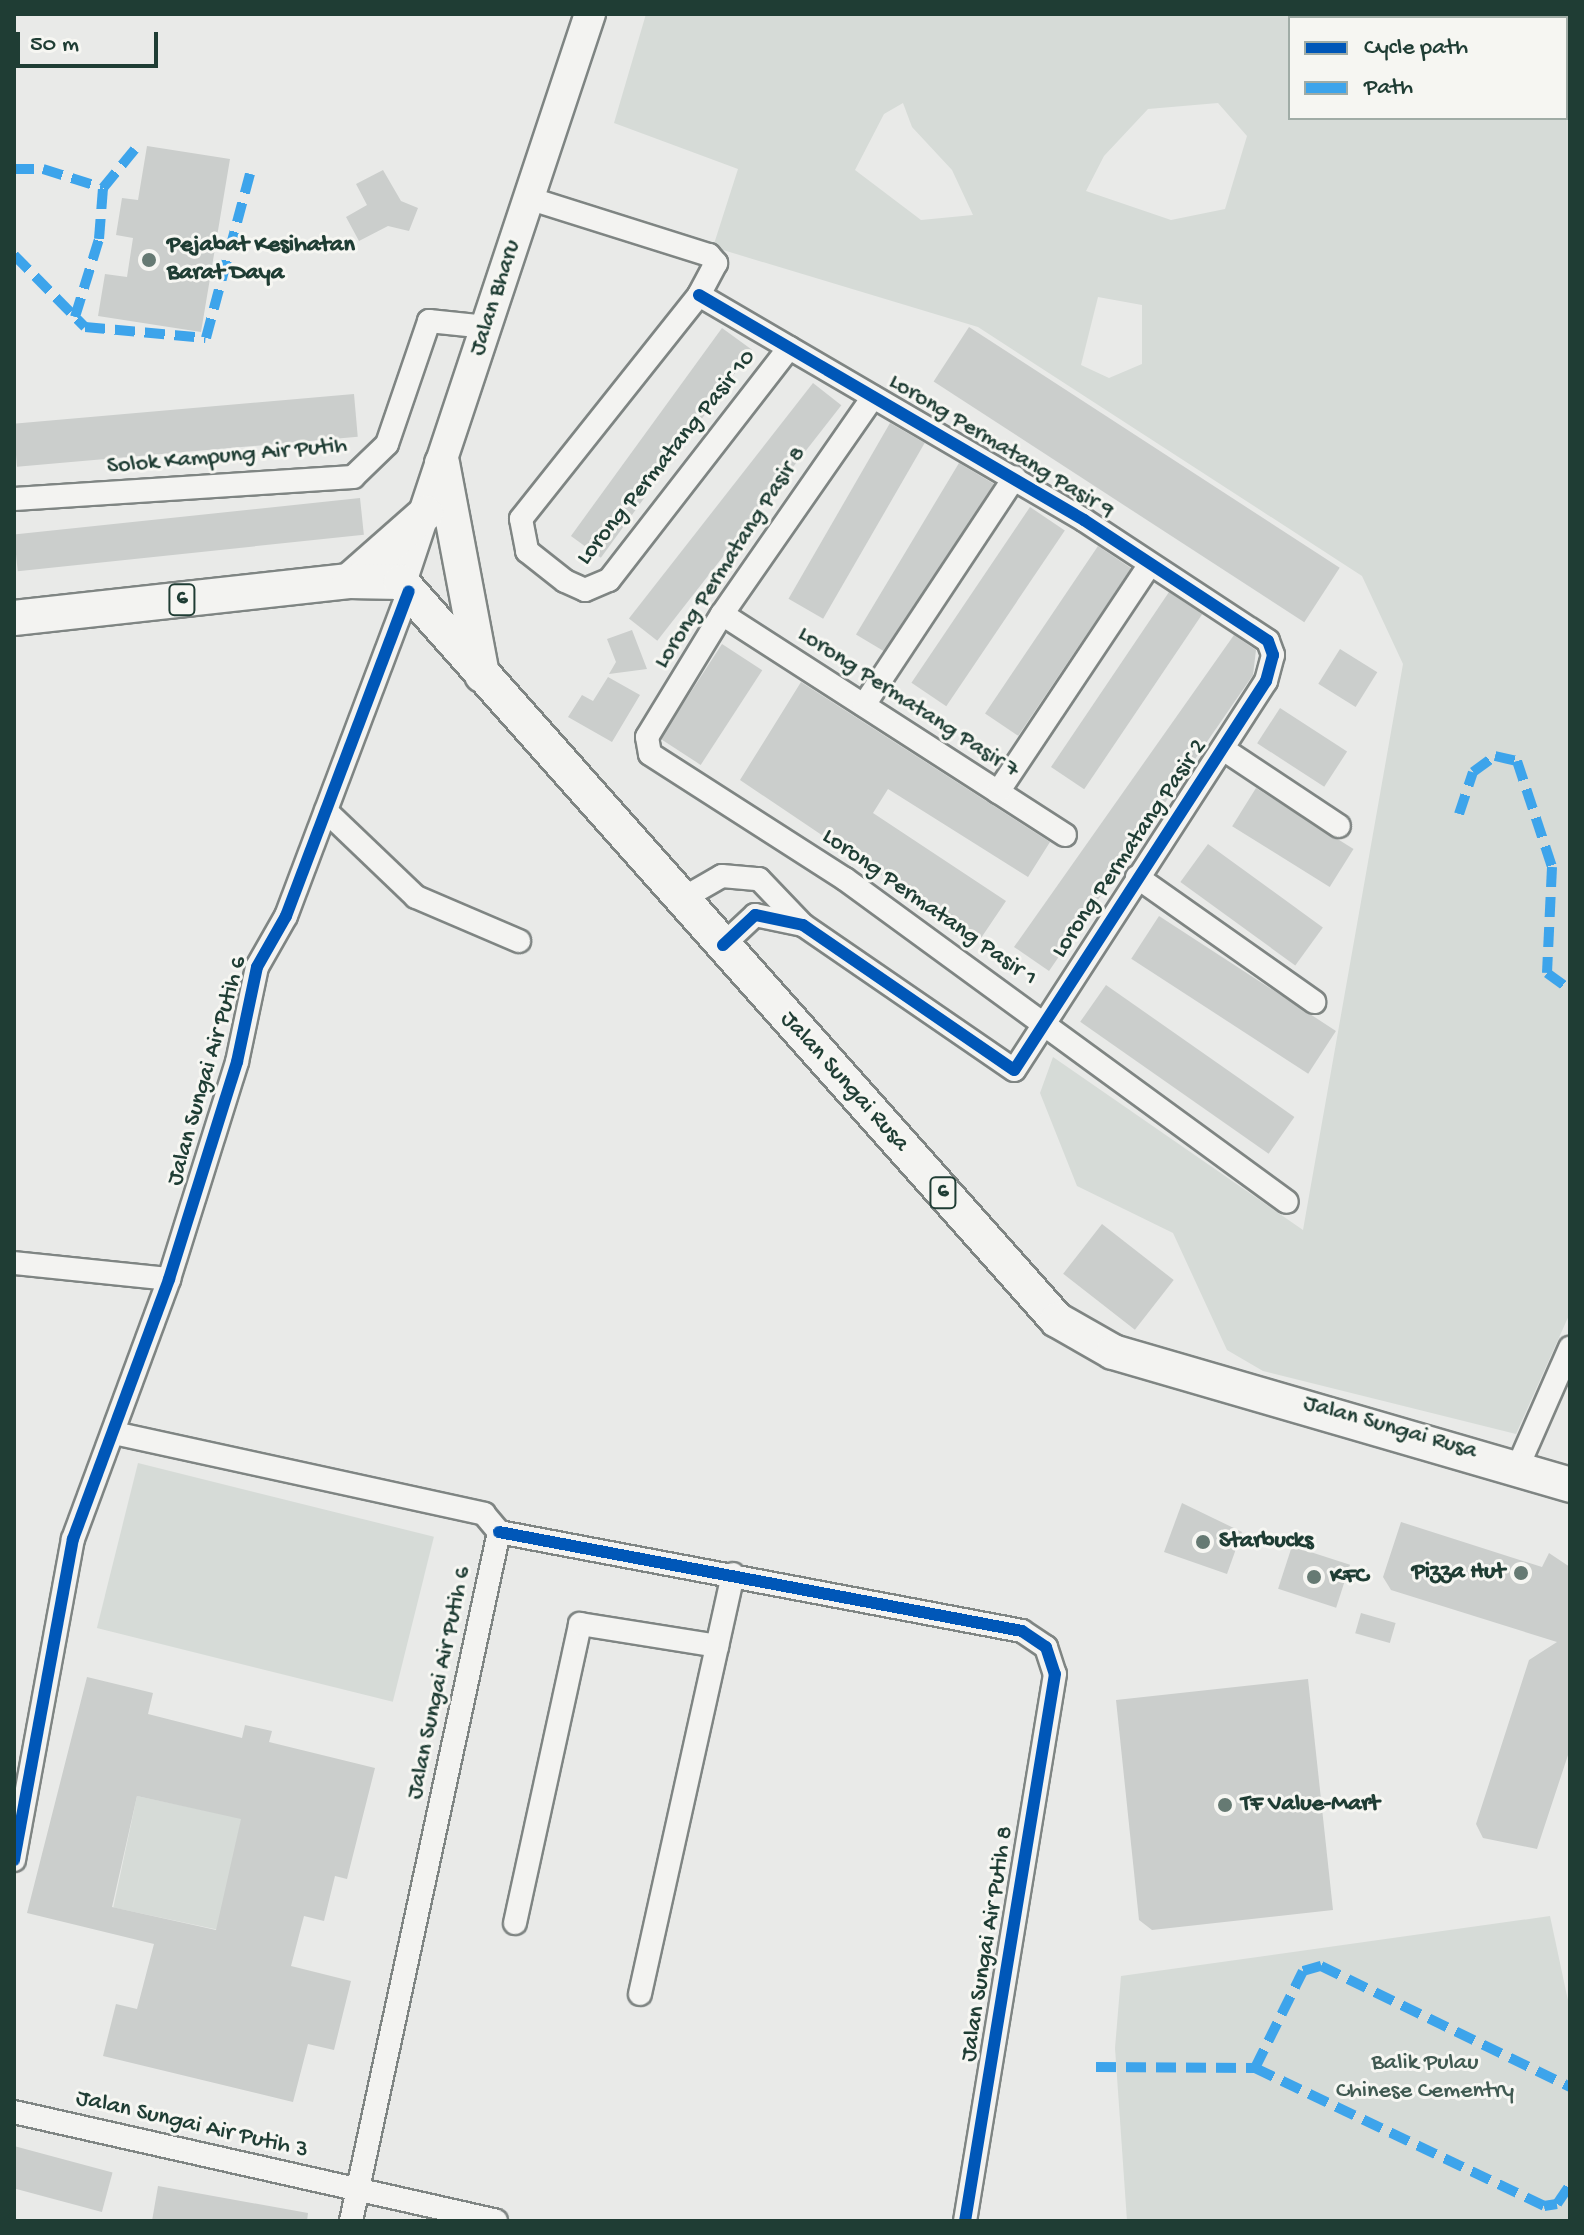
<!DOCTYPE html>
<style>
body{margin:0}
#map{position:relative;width:1584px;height:2235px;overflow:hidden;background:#e9eae8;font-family:"Gochi Hand",sans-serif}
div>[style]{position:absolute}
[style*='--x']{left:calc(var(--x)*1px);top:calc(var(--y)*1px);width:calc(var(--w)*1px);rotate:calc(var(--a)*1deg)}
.green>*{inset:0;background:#d6dbd7;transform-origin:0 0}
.building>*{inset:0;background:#cbcecc;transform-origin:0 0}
.roads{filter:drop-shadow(2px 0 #7f8583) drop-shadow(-2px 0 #7f8583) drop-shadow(0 2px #7f8583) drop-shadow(0 -2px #7f8583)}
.street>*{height:22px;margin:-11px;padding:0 11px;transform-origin:11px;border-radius:11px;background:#f3f3f1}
.secondary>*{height:30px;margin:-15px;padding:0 15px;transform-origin:15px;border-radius:15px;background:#f3f3f1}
.primary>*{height:34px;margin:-17px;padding:0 17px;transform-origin:17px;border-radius:17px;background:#f3f3f1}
.quiet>*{height:10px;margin-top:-5px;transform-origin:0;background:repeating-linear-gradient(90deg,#3da4eb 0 20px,transparent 0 30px)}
.cycleway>*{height:12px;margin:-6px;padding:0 6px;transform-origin:6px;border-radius:6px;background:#0057b8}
.dots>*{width:22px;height:22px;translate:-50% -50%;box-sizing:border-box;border:4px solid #f6f6f2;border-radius:50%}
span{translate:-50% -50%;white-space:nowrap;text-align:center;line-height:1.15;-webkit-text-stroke:6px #f6f6f2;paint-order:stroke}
.shield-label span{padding:2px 6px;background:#f6f6f2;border:2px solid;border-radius:6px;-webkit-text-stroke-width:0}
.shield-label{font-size:22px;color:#1f3d34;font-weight:700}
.poi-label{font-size:24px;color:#1f3d34;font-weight:700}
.left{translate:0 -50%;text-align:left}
.right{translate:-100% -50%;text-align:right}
.street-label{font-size:24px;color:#1f3d34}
.park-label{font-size:24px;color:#415a52}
.frame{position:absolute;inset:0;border:16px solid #1f3d34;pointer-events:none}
.legend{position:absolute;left:1288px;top:16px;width:280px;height:104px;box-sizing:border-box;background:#f6f6f2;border:2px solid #a0aca6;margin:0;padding:10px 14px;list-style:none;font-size:24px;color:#1f3d34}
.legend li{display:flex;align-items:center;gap:16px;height:40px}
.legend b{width:40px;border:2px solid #a0aca6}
.scale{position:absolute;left:16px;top:32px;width:142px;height:36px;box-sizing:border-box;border:4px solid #1f3d34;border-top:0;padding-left:10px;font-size:24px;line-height:28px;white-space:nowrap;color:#1f3d34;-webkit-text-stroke:6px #f6f6f2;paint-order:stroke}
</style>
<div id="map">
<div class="green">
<i style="clip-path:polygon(evenodd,646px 14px,1570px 14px,1570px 1313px,1516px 1434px,1263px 1371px,1227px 1350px,1173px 1233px,1077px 1186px,1040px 1093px,1053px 1057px,1303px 1230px,1403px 664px,1362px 576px,978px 327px,713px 247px,738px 169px,614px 123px,646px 14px,1290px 18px,1566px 18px,1566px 118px,1290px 118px,1290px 18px,646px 14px,903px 103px,912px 127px,952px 170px,973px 215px,921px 220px,855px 170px,884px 114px,903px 103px,646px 14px,1218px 103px,1247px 136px,1225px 209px,1171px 220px,1086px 191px,1104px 156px,1148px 109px,1218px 103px,646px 14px,1098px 297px,1142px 305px,1142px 364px,1109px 378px,1081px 365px,1098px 297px)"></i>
<i style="left:138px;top:1463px;width:305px;height:170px;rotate:14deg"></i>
<i style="left:137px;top:1796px;width:107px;height:114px;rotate:12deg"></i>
<i style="clip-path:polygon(1550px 1916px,1570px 2010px,1570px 2221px,1127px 2221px,1115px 2048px,1121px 1976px)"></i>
</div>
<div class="building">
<i style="clip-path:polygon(147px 146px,230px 159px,201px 332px,98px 316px,105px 274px,127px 277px,133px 238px,116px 235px,122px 198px,138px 200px)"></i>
<i style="clip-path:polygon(383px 170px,401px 201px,418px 208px,409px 231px,388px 226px,359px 241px,346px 217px,367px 205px,356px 184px)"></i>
<i style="left:969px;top:327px;width:442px;height:65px;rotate:33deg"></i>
<i style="left:722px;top:328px;width:37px;height:257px;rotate:36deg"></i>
<i style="left:813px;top:383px;width:36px;height:299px;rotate:38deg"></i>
<i style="left:354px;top:394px;width:43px;height:342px;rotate:85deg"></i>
<i style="left:890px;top:423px;width:40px;height:203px;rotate:30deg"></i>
<i style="left:959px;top:463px;width:41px;height:200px;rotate:31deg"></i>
<i style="left:360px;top:498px;width:37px;height:348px;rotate:84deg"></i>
<i style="left:1030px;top:507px;width:42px;height:212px;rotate:34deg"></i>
<i style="left:1098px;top:546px;width:40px;height:202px;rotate:34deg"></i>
<i style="left:1169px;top:592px;width:40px;height:211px;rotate:34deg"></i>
<i style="clip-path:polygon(632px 630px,647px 669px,609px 674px,616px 662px,607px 639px)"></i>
<i style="clip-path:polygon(1234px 635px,1256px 650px,1253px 675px,1049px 971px,1014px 947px)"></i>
<i style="left:722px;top:644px;width:48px;height:113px;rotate:33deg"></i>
<i style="left:1340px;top:649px;width:44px;height:41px;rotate:32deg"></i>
<i style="clip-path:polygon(608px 677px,640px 695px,612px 742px,568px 717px,582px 695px,593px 701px)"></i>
<i style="clip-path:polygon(801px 682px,1050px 842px,1028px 877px,888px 789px,873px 813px,1006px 901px,979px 941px,740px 780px)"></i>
<i style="left:1280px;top:708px;width:80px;height:42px;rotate:33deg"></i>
<i style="left:1256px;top:788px;width:115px;height:45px;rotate:32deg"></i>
<i style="left:1208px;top:844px;width:142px;height:47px;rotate:36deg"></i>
<i style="left:1159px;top:916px;width:211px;height:51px;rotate:33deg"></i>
<i style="left:1106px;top:985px;width:230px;height:45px;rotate:35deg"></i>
<i style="left:1102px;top:1224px;width:91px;height:63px;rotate:38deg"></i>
<i style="clip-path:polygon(1182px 1503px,1242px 1532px,1227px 1574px,1164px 1552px)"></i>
<i style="clip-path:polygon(1401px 1522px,1542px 1567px,1549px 1553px,1570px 1567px,1570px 1749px,1537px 1849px,1483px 1838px,1476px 1824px,1529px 1660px,1557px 1642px,1391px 1590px,1383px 1577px)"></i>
<i style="left:1292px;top:1546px;width:61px;height:45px;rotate:18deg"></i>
<i style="left:1361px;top:1613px;width:36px;height:21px;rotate:16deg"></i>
<i style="clip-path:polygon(evenodd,87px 1677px,153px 1693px,148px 1714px,242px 1738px,245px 1725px,272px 1731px,269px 1742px,375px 1768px,347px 1879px,335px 1876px,324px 1921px,304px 1916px,291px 1966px,351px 1981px,334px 2050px,308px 2044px,293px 2102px,103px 2056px,116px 2004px,137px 2009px,154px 1944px,27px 1913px,87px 1677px,137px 1796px,241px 1819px,216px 1930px,112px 1907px,137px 1796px)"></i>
<i style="clip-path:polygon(1308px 1679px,1333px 1910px,1152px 1930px,1139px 1920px,1116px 1700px)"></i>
<i style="left:14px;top:2146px;width:102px;height:41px;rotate:15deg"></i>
<i style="clip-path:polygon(158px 2186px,308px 2213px,307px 2221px,152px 2221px)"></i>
</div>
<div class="roads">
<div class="street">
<i style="--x:528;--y:198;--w:190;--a:17.5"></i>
<i style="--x:709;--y:255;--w:11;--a:49"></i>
<i style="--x:716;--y:263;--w:36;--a:118"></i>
<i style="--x:699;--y:295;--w:286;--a:128.5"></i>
<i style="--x:521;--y:519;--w:33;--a:79"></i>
<i style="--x:527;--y:551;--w:48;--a:38.3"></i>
<i style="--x:565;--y:581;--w:22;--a:24"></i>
<i style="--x:585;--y:590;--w:26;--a:-23"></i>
<i style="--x:609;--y:580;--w:294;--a:-52.2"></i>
<i style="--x:699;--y:295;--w:446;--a:30.3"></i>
<i style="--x:1084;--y:520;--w:220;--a:33.3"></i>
<i style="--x:1268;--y:641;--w:15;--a:70"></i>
<i style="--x:1273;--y:655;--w:27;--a:105"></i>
<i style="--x:1266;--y:681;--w:463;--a:122.9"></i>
<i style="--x:1014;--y:1070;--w:256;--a:-145.5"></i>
<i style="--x:803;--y:925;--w:49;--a:-168.2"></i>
<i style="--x:755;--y:915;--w:44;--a:136.8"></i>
<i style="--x:873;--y:397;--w:264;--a:124.8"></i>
<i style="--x:722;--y:614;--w:144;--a:121.4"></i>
<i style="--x:647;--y:737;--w:17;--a:80"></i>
<i style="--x:650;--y:754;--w:232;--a:32.7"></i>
<i style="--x:845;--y:879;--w:547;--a:36.16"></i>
<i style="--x:14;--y:499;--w:340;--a:-3.7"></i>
<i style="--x:353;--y:477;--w:47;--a:-44.1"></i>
<i style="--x:387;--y:444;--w:130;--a:-71.1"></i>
<i style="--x:429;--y:321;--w:58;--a:5.9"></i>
<i style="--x:722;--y:614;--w:408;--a:32.8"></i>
<i style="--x:864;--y:705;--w:273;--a:-56.5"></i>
<i style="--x:1223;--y:749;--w:139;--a:33.6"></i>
<i style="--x:998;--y:792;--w:272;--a:-56.3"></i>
<i style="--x:326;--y:811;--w:124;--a:43.7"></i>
<i style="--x:416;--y:897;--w:112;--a:23.1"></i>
<i style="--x:1137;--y:877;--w:217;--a:35.2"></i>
<i style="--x:682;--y:899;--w:46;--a:-29.9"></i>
<i style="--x:722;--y:876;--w:37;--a:5"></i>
<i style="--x:759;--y:879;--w:64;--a:46.3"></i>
<i style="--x:14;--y:1263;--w:156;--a:5.9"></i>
<i style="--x:114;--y:1433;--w:379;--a:12.3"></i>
<i style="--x:484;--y:1514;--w:23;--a:50"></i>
<i style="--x:1519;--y:1464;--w:127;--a:-66.3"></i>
<i style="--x:499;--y:1532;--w:532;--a:10.72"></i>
<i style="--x:1022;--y:1631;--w:29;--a:34"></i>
<i style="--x:1046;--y:1647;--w:28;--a:72"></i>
<i style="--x:1055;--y:1674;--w:554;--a:99.34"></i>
<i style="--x:14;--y:1860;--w:326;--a:-79.6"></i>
<i style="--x:73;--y:1539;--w:277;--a:-69.7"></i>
<i style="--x:169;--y:1279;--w:227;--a:-72.6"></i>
<i style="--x:237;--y:1062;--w:97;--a:-78.1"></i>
<i style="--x:257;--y:967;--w:59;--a:-60.4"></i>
<i style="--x:286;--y:916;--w:347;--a:-69.3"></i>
<i style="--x:515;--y:1923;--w:306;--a:-77.7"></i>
<i style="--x:580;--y:1624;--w:139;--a:9.1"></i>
<i style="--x:640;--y:1994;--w:430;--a:-77.5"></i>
<i style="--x:14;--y:2112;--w:494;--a:12.7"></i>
<i style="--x:351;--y:2221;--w:705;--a:-77.88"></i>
</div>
<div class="secondary">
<i style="--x:401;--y:582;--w:599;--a:-71.6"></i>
</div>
<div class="primary">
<i style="--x:442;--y:463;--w:216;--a:79.3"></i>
<i style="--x:350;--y:580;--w:101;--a:-41.4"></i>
<i style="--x:14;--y:618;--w:337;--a:-6.3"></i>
<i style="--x:349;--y:581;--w:52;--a:1.1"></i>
<i style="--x:401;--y:582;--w:987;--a:48.37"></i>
<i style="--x:1057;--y:1320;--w:64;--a:29.7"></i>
<i style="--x:1113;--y:1352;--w:476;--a:16.2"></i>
</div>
</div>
<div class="quiet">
<i style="--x:14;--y:169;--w:29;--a:0"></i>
<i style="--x:43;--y:169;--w:63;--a:17.6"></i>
<i style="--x:14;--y:255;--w:101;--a:45.4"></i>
<i style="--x:85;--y:327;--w:121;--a:5.2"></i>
<i style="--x:206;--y:338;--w:170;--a:-75"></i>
<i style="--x:75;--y:317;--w:82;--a:-72.9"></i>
<i style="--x:99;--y:239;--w:51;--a:-85.5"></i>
<i style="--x:103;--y:188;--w:50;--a:-50.6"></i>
<i style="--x:1459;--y:814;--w:44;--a:-71.6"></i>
<i style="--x:1473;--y:772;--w:27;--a:-36"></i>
<i style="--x:1495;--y:756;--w:23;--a:13"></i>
<i style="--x:1517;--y:761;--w:112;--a:71.7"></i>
<i style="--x:1552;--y:867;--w:106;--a:92.7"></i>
<i style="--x:1547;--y:973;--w:29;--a:36"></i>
<i style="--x:1096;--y:2067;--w:159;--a:0.4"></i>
<i style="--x:1255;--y:2068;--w:320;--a:25.5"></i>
<i style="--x:1544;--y:2206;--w:13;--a:-9"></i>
<i style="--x:1557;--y:2204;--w:23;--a:-56"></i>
<i style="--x:1255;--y:2068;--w:108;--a:-63.7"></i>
<i style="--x:1303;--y:1971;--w:19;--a:-16"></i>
<i style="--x:1321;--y:1966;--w:277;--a:25.9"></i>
</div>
<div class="cycleway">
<i style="--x:699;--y:295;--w:446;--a:30.3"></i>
<i style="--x:1084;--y:520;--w:220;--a:33.3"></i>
<i style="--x:1268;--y:641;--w:15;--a:70"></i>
<i style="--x:1273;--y:655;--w:27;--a:105"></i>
<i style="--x:1266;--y:681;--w:463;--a:122.9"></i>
<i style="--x:1014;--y:1070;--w:256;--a:-145.5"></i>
<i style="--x:803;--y:925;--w:49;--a:-168.2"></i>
<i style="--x:755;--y:915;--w:44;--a:136.8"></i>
<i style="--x:499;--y:1532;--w:532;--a:10.72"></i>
<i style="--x:1022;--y:1631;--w:29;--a:34"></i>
<i style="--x:1046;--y:1647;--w:28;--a:72"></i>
<i style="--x:1055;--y:1674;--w:554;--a:99.34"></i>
<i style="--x:14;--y:1860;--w:326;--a:-79.6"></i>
<i style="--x:73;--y:1539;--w:277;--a:-69.7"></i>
<i style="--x:169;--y:1279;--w:227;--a:-72.6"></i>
<i style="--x:237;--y:1062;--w:97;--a:-78.1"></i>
<i style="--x:257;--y:967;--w:59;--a:-60.4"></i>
<i style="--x:286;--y:916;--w:347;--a:-69.3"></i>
</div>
<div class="dots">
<i style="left:149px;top:260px;background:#667a73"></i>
<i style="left:1203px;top:1542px;background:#667a73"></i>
<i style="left:1521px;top:1573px;background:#667a73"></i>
<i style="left:1314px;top:1577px;background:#667a73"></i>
<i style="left:1225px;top:1805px;background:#667a73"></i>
</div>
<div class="shield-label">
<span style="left:182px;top:600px">6</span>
<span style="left:943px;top:1193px">6</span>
</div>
<div class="poi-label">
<span class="left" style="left:167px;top:260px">Pejabat Kesihatan<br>Barat Daya</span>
<span class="left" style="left:1219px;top:1542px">Starbucks</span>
<span class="right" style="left:1505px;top:1573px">Pizza Hut</span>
<span class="left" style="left:1330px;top:1577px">KFC</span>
<span class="left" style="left:1241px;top:1805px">TF Value-Mart</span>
</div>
<div class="street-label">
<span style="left:496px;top:298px;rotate:-72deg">Jalan Bharu</span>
<span style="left:1001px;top:447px;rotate:31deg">Lorong Permatang Pasir 9</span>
<span style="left:227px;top:457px;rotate:-5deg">Solok Kampung Air Putih</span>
<span style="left:667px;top:458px;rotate:-51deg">Lorong Permatang Pasir 10</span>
<span style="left:731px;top:558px;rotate:-57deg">Lorong Permatang Pasir 8</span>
<span style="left:908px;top:703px;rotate:33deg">Lorong Permatang Pasir 7</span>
<span style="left:1130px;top:849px;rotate:-56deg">Lorong Permatang Pasir 2</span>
<span style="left:929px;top:908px;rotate:35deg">Lorong Permatang Pasir 1</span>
<span style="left:208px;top:1071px;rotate:-74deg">Jalan Sungai Air Putih 6</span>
<span style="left:844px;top:1082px;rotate:48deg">Jalan Sungai Rusa</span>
<span style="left:1390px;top:1428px;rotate:16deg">Jalan Sungai Rusa</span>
<span style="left:440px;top:1683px;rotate:-78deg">Jalan Sungai Air Putih 6</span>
<span style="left:988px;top:1944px;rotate:-81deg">Jalan Sungai Air Putih 8</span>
<span style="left:192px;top:2125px;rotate:13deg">Jalan Sungai Air Putih 3</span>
</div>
<div class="park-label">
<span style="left:1425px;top:2078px">Balik Pulau<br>Chinese Cementry</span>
</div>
<div class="frame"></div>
<ul class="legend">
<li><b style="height:10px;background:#0057b8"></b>Cycle path</li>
<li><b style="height:10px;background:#3da4eb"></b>Path</li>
</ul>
<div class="scale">50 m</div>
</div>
